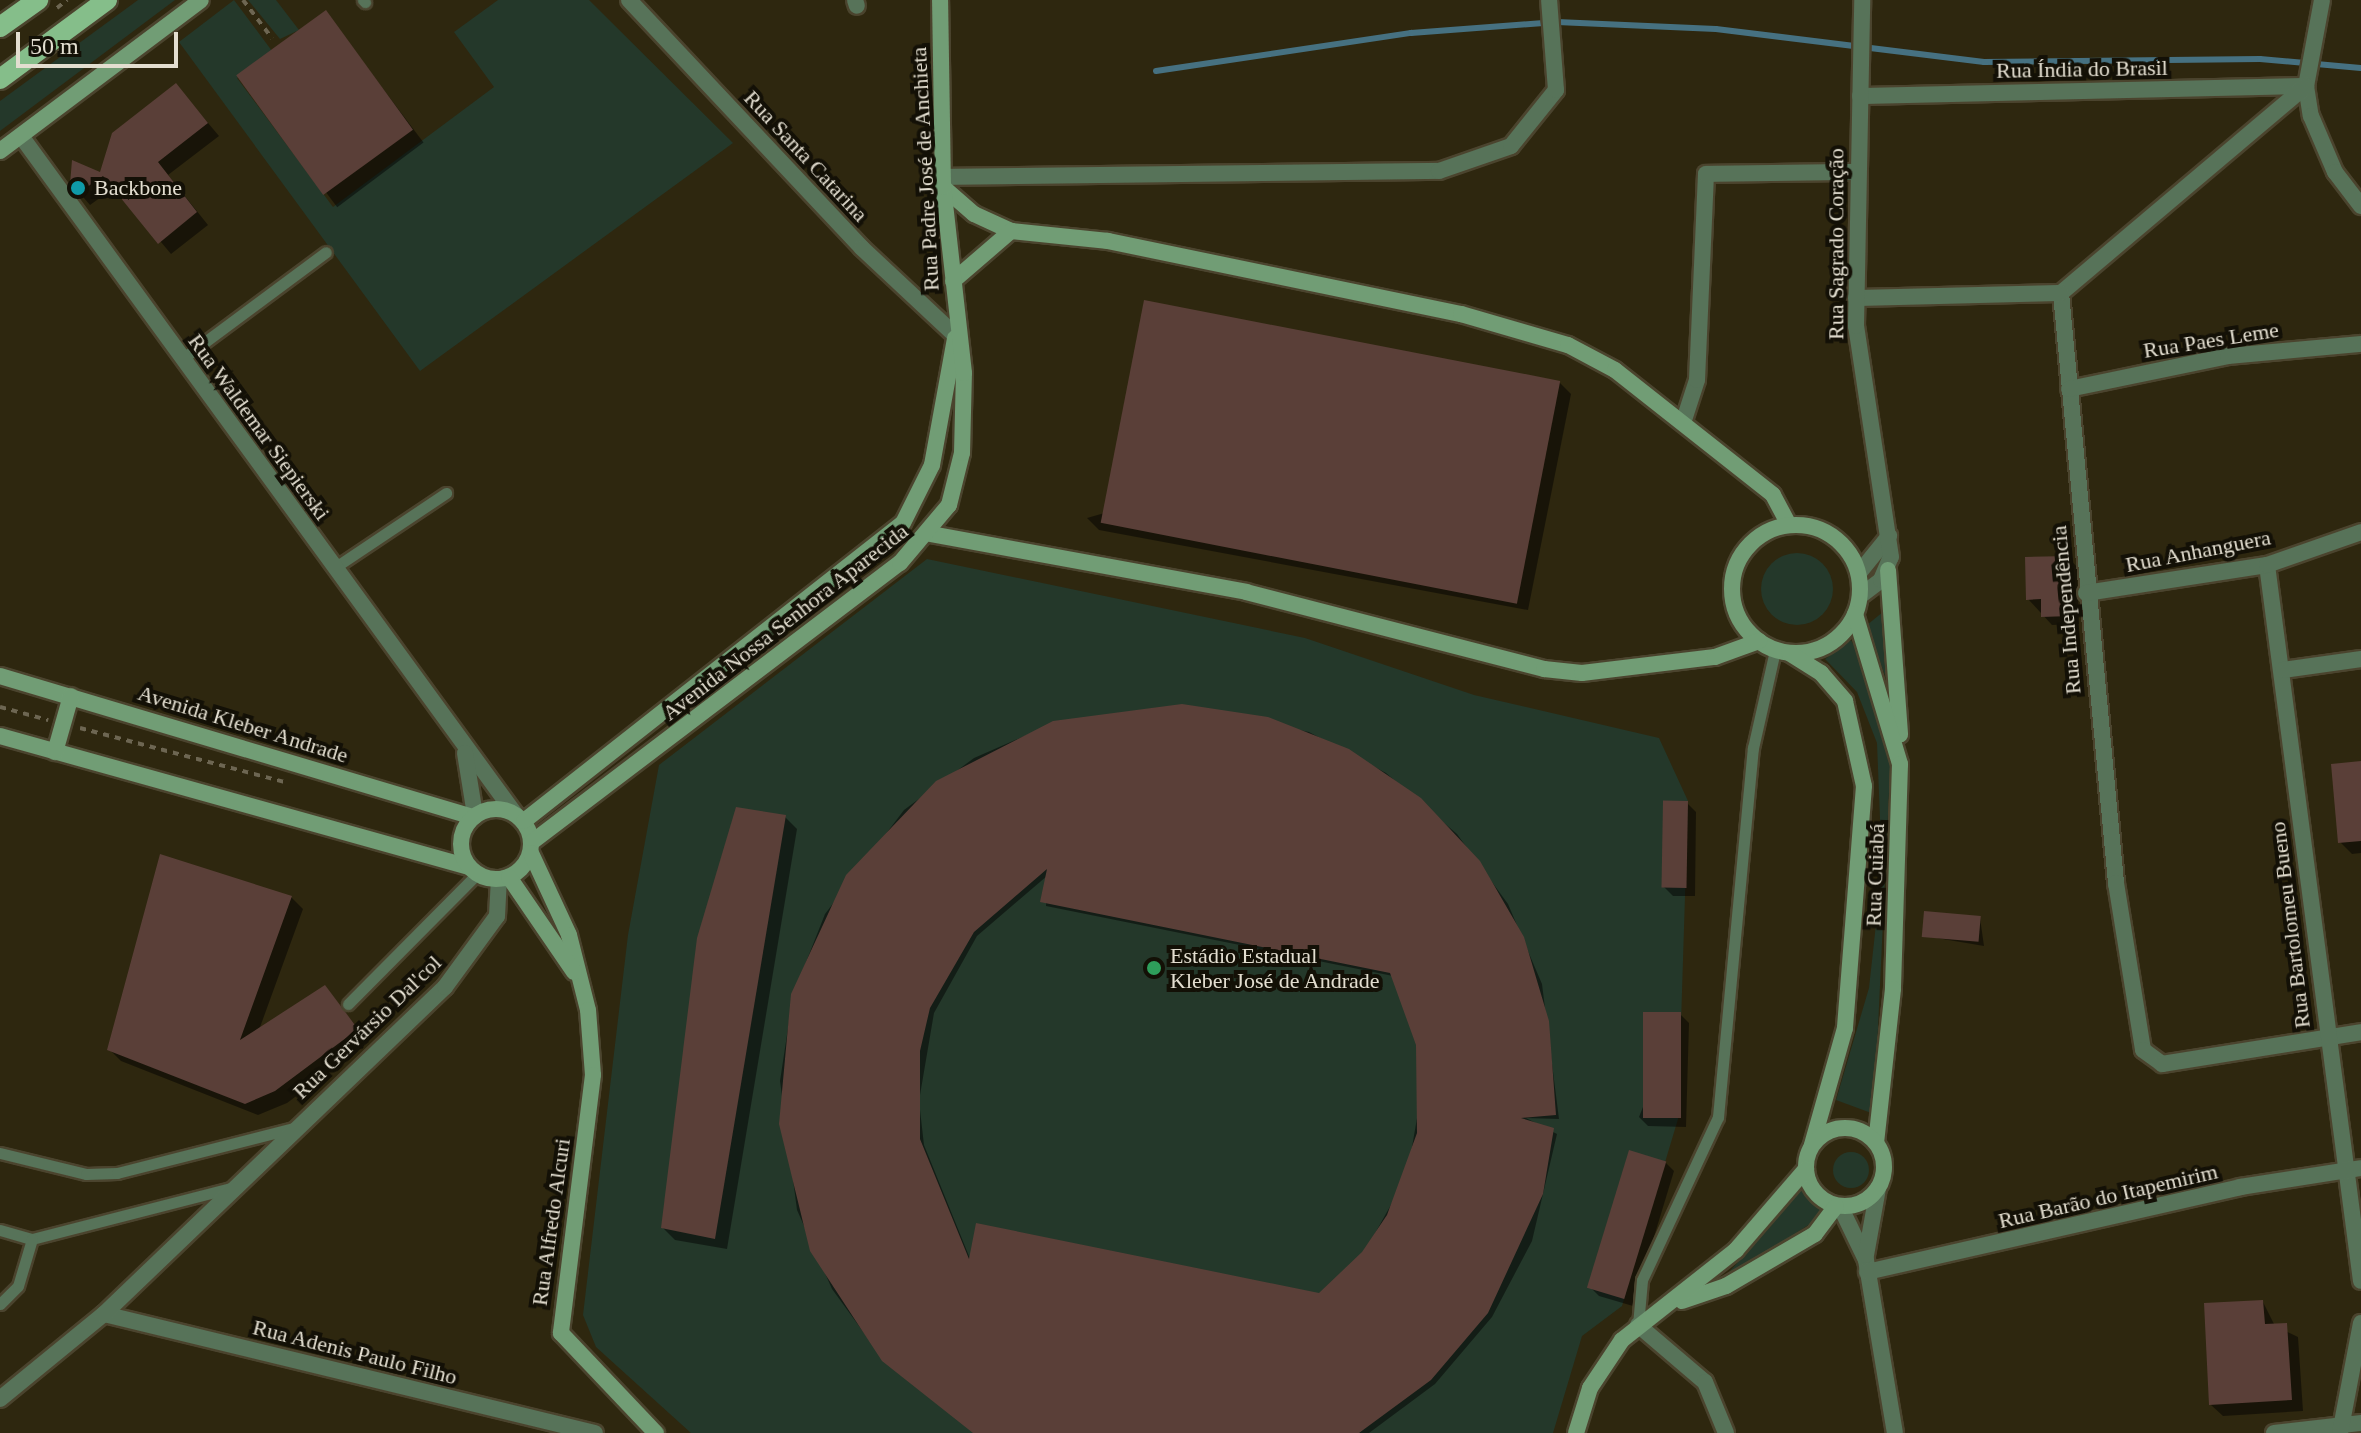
<!DOCTYPE html>
<meta charset="utf-8">
<style>
body{margin:0}
#map{position:relative;width:2361px;height:1433px;overflow:hidden;background:#2e270f;font-family:"Times New Roman",serif}
div>[style]{position:absolute}
[style*='--x']{left:calc(var(--x)*1px);top:calc(var(--y)*1px);width:calc(var(--w)*1px);rotate:calc(var(--a)*1deg)}
.green>*{inset:0;background:#24382a}
.round{border-radius:50%}
.shadow>*{inset:0;background:#0007;transform-origin:0 0}
.stream>*{height:6px;margin:-3px;padding:0 3px;transform-origin:3px;border-radius:3px;background:#467181}
.building>*{inset:0;background:#5a3f38;transform-origin:0 0}
.path>*{height:4px;margin-top:-2px;transform-origin:0;background:repeating-linear-gradient(90deg,#6d6652 0 6px,transparent 0 12px)}
.roads{filter:drop-shadow(2px 0 #4b442e) drop-shadow(-2px 0 #4b442e) drop-shadow(0 2px #4b442e) drop-shadow(0 -2px #4b442e)}
.lane>*{height:11px;margin:-5.5px;padding:0 5.5px;transform-origin:5.5px;border-radius:5.5px;background:#577359}
.street>*{height:16px;margin:-8px;padding:0 8px;transform-origin:8px;border-radius:8px;background:#577359}
.secondary>*{height:16px;margin:-8px;padding:0 8px;transform-origin:8px;border-radius:8px;background:#719d75}
.secondary>.ring{margin:-8px;padding:0;box-sizing:content-box;background:none;border:16px solid #719d75;border-radius:50%}
.primary>*{height:20px;margin:-10px;padding:0 10px;transform-origin:10px;border-radius:10px;background:#85be8a}
.dots>*{width:22px;height:22px;translate:-50% -50%;box-sizing:border-box;border:4px solid #131006;border-radius:50%}
span{translate:-50% -50%;white-space:nowrap;text-align:center;line-height:1.15;-webkit-text-stroke:8px #131006;paint-order:stroke}
.street-label{font-size:22px;color:#e3ded0}
.poi-label{font-size:22px;color:#e3ded0}
.left{translate:0 -50%;text-align:left}
.scale{position:absolute;left:16px;top:32px;width:162px;height:36px;box-sizing:border-box;border:4px solid #e3ded0;border-top:0;padding-left:10px;font-size:24px;line-height:28px;white-space:nowrap;color:#e3ded0;-webkit-text-stroke:6px #131006;paint-order:stroke}
</style>
<div id="map">
<div class="green">
<i style="clip-path:polygon(138px 0,175px 0,0 131px,0 101px)"></i>
<i style="clip-path:polygon(234px 0,272px 51px,237px 78px,333px 207px,494px 87px,454px 32px,498px 0,589px 0,733px 143px,420px 371px,179px 42px)"></i>
<i style="clip-path:polygon(248px 0,276px 0,299px 30px,280px 39px)"></i>
<i class="round" style="left:1761px;top:553px;width:72px;height:72px"></i>
<i style="clip-path:polygon(927px 559px,1305px 638px,1474px 695px,1659px 738px,1688px 801px,1678px 1119px,1622px 1306px,1582px 1336px,1553px 1433px,691px 1433px,596px 1347px,583px 1315px,628px 935px,659px 765px)"></i>
<i style="clip-path:polygon(1889px 607px,1889px 687px,1867px 625px)"></i>
<i style="clip-path:polygon(1851px 640px,1877px 688px,1891px 750px,1874px 1114px,1836px 1100px,1869px 988px,1882px 869px,1877px 743px,1857px 692px,1825px 659px)"></i>
<i class="round" style="left:1833px;top:1152px;width:36px;height:36px"></i>
<i style="clip-path:polygon(1804px 1185px,1830px 1211px,1719px 1283px,1769px 1228px)"></i>
</div>
<div class="shadow">
<i style="left:326px;top:13px;width:162px;height:108px;rotate:53deg"></i>
<i style="clip-path:polygon(187px 98px,219px 136px,168px 175px,208px 225px,171px 254px,115px 187px,90px 205px,72px 184px,102px 175px)"></i>
<i style="clip-path:polygon(1559px 382px,1571px 394px,1528px 610px,1099px 530px,1087px 518px)"></i>
<i style="clip-path:polygon(2069px 558px,2077px 567px,2079px 624px,2052px 625px,2028px 599px)"></i>
<i style="clip-path:polygon(evenodd,1182px 706px,1309px 732px,1386px 773px,1457px 834px,1508px 904px,1542px 984px,1559px 1119px,1526px 1118px,1557px 1134px,1532px 1241px,1492px 1317px,1435px 1384px,1369px 1433px,977px 1433px,883px 1359px,832px 1289px,797px 1210px,780px 1081px,793px 995px,825px 914px,904px 810px,974px 758px,1054px 723px,1182px 706px,1047px 876px,1046px 906px,1393px 976px,1418px 1044px,1422px 1089px,1407px 1176px,1364px 1253px,1320px 1295px,971px 1261px,924px 1145px,919px 1101px,934px 1013px,977px 936px,1047px 876px)"></i>
<i style="clip-path:polygon(2361px 763px,2361px 853px,2352px 854px,2340px 842px)"></i>
<i style="clip-path:polygon(1687px 803px,1696px 812px,1695px 896px,1673px 896px,1664px 887px)"></i>
<i style="clip-path:polygon(785px 817px,797px 829px,727px 1249px,675px 1240px,663px 1228px)"></i>
<i style="clip-path:polygon(291px 897px,303px 909px,259px 1030px,325px 988px,369px 1042px,287px 1103px,258px 1115px,121px 1061px,109px 1049px)"></i>
<i style="clip-path:polygon(1980px 918px,1984px 946px,1925px 936px)"></i>
<i style="clip-path:polygon(1680px 1014px,1689px 1023px,1686px 1127px,1648px 1126px,1639px 1117px)"></i>
<i style="clip-path:polygon(1665px 1162px,1674px 1171px,1633px 1306px,1599px 1296px,1590px 1287px)"></i>
<i style="clip-path:polygon(2263px 1302px,2275px 1326px,2298px 1337px,2303px 1411px,2223px 1416px,2211px 1405px)"></i>
</div>
<div class="stream">
<i style="--x:1156;--y:71;--w:258;--a:-8.5"></i>
<i style="--x:1411;--y:33;--w:146;--a:-4.3"></i>
<i style="--x:1557;--y:22;--w:159;--a:2.5"></i>
<i style="--x:1716;--y:29;--w:270;--a:7"></i>
<i style="--x:1984;--y:62;--w:276;--a:-0.6"></i>
<i style="--x:2260;--y:59;--w:101;--a:5.1"></i>
</div>
<div class="building">
<i style="left:326px;top:10px;width:148px;height:111px;rotate:54deg"></i>
<i style="clip-path:polygon(176px 83px,208px 123px,158px 162px,197px 212px,158px 244px,103px 176px,77px 194px,70px 184px,72px 160px,100px 172px,112px 133px)"></i>
<i style="left:1144px;top:300px;width:424px;height:227px;rotate:11deg"></i>
<i style="clip-path:polygon(2069px 556px,2071px 616px,2041px 617px,2041px 599px,2026px 600px,2025px 557px)"></i>
<i style="clip-path:polygon(evenodd,1182px 704px,1268px 717px,1349px 749px,1421px 798px,1480px 861px,1524px 937px,1549px 1021px,1556px 1115px,1521px 1118px,1554px 1128px,1543px 1194px,1488px 1313px,1431px 1380px,1359px 1433px,973px 1433px,882px 1361px,810px 1251px,779px 1124px,791px 994px,846px 875px,936px 781px,1053px 721px,1182px 704px,1047px 869px,1040px 902px,1390px 973px,1416px 1045px,1417px 1133px,1387px 1215px,1362px 1252px,1319px 1293px,976px 1223px,969px 1259px,920px 1139px,920px 1051px,930px 1008px,974px 932px,1047px 869px)"></i>
<i style="clip-path:polygon(2361px 761px,2361px 841px,2338px 843px,2331px 764px)"></i>
<i style="left:1688px;top:801px;width:87px;height:25px;rotate:91deg"></i>
<i style="clip-path:polygon(736px 807px,786px 815px,715px 1239px,661px 1228px,697px 938px)"></i>
<i style="clip-path:polygon(160px 854px,292px 896px,240px 1040px,325px 985px,358px 1029px,275px 1091px,245px 1104px,107px 1050px)"></i>
<i style="left:1924px;top:911px;width:57px;height:26px;rotate:5deg"></i>
<i style="left:1643px;top:1012px;width:38px;height:106px"></i>
<i style="left:1629px;top:1150px;width:39px;height:144px;rotate:17deg"></i>
<i style="clip-path:polygon(2263px 1300px,2265px 1324px,2287px 1323px,2292px 1400px,2209px 1405px,2204px 1303px)"></i>
</div>
<div class="path">
<i style="--x:243;--y:0;--w:48;--a:52.7"></i>
<i style="--x:57;--y:8;--w:13;--a:-39"></i>
<i style="--x:0;--y:707;--w:50;--a:15.2"></i>
<i style="--x:80;--y:728;--w:215;--a:14.8"></i>
</div>
<div class="roads">
<div class="lane">
<i style="--x:363;--y:0;--w:3;--a:45"></i>
<i style="--x:182;--y:359;--w:179;--a:-36.6"></i>
<i style="--x:334;--y:568;--w:135;--a:-33.8"></i>
<i style="--x:348;--y:1004;--w:183;--a:-45.2"></i>
<i style="--x:0;--y:1153;--w:89;--a:13.7"></i>
<i style="--x:86;--y:1174;--w:31;--a:-2"></i>
<i style="--x:117;--y:1173;--w:182;--a:-14.3"></i>
<i style="--x:0;--y:1230;--w:33;--a:16"></i>
<i style="--x:32;--y:1239;--w:205;--a:-14.4"></i>
<i style="--x:0;--y:1304;--w:25;--a:-45"></i>
<i style="--x:18;--y:1286;--w:49;--a:-73.4"></i>
<i style="--x:1638;--y:1325;--w:45;--a:-84.9"></i>
<i style="--x:1642;--y:1280;--w:180;--a:-65"></i>
<i style="--x:1718;--y:1117;--w:371;--a:-84.6"></i>
<i style="--x:1753;--y:748;--w:100;--a:-77.3"></i>
</div>
<div class="street">
<i style="--x:629;--y:0;--w:340;--a:46.8"></i>
<i style="--x:862;--y:248;--w:129;--a:43.1"></i>
<i style="--x:855;--y:0;--w:6;--a:72"></i>
<i style="--x:2322;--y:0;--w:87;--a:100.5"></i>
<i style="--x:2306;--y:86;--w:30;--a:81"></i>
<i style="--x:2311;--y:116;--w:61;--a:66.8"></i>
<i style="--x:2335;--y:172;--w:43;--a:52.6"></i>
<i style="--x:1860;--y:96;--w:446;--a:-1.3"></i>
<i style="--x:21;--y:136;--w:839;--a:53.92"></i>
<i style="--x:944;--y:177;--w:495;--a:-0.7"></i>
<i style="--x:1439;--y:171;--w:76;--a:-19.1"></i>
<i style="--x:1511;--y:146;--w:72;--a:-51.2"></i>
<i style="--x:1556;--y:90;--w:90;--a:-94.4"></i>
<i style="--x:2061;--y:293;--w:593;--a:84.67"></i>
<i style="--x:2116;--y:883;--w:169;--a:80.8"></i>
<i style="--x:2143;--y:1050;--w:24;--a:36"></i>
<i style="--x:2162;--y:1064;--w:202;--a:-9.1"></i>
<i style="--x:2061;--y:293;--w:321;--a:-40.2"></i>
<i style="--x:1856;--y:298;--w:205;--a:-1.4"></i>
<i style="--x:2069;--y:389;--w:162;--a:-11.7"></i>
<i style="--x:2228;--y:356;--w:134;--a:-5.2"></i>
<i style="--x:1683;--y:423;--w:45;--a:-72"></i>
<i style="--x:1697;--y:380;--w:206;--a:-87.5"></i>
<i style="--x:1706;--y:174;--w:150;--a:-0.8"></i>
<i style="--x:2267;--y:565;--w:722;--a:82.52"></i>
<i style="--x:1859;--y:573;--w:48;--a:-51"></i>
<i style="--x:2086;--y:593;--w:183;--a:-8.8"></i>
<i style="--x:2267;--y:565;--w:100;--a:-19.3"></i>
<i style="--x:1860;--y:596;--w:26;--a:-37"></i>
<i style="--x:1881;--y:580;--w:25;--a:-67"></i>
<i style="--x:1891;--y:557;--w:234;--a:-98.6"></i>
<i style="--x:1856;--y:326;--w:326;--a:-88.9"></i>
<i style="--x:2283;--y:670;--w:79;--a:-8"></i>
<i style="--x:465;--y:753;--w:63;--a:80.8"></i>
<i style="--x:1840;--y:1206;--w:60;--a:64.3"></i>
<i style="--x:1866;--y:1260;--w:175;--a:80.5"></i>
<i style="--x:1866;--y:1255;--w:68;--a:-79.8"></i>
<i style="--x:1867;--y:1272;--w:383;--a:-12.8"></i>
<i style="--x:2240;--y:1187;--w:122;--a:-8.9"></i>
<i style="--x:104;--y:1314;--w:505;--a:13.62"></i>
<i style="--x:1638;--y:1325;--w:88;--a:40.4"></i>
<i style="--x:1705;--y:1382;--w:55;--a:67.6"></i>
<i style="--x:0;--y:1399;--w:134;--a:-39.3"></i>
<i style="--x:104;--y:1314;--w:472;--a:-43.8"></i>
<i style="--x:445;--y:987;--w:88;--a:-53.8"></i>
<i style="--x:497;--y:916;--w:37;--a:-87"></i>
<i style="--x:2274;--y:1433;--w:88;--a:-6.6"></i>
<i style="--x:2340;--y:1433;--w:112;--a:-79.2"></i>
</div>
<div class="secondary">
<i style="--x:0;--y:151;--w:251;--a:-36.9"></i>
<i style="--x:943;--y:187;--w:41;--a:41.1"></i>
<i style="--x:974;--y:214;--w:41;--a:24.7"></i>
<i style="--x:1011;--y:231;--w:98;--a:5.9"></i>
<i style="--x:1108;--y:241;--w:360;--a:11.7"></i>
<i style="--x:1461;--y:314;--w:111;--a:16.2"></i>
<i style="--x:1568;--y:345;--w:53;--a:28"></i>
<i style="--x:1615;--y:370;--w:201;--a:38.3"></i>
<i style="--x:1773;--y:495;--w:34;--a:62"></i>
<i style="--x:953;--y:281;--w:77;--a:-40.8"></i>
<i class="ring" style="left:1732px;top:525px;width:112px;height:112px"></i>
<i style="--x:931;--y:534;--w:320;--a:10.4"></i>
<i style="--x:1246;--y:592;--w:308;--a:14.5"></i>
<i style="--x:1544;--y:669;--w:38;--a:6"></i>
<i style="--x:1582;--y:673;--w:134;--a:-6.9"></i>
<i style="--x:1715;--y:657;--w:47;--a:-20"></i>
<i style="--x:1888;--y:570;--w:165;--a:85.8"></i>
<i style="--x:1855;--y:614;--w:157;--a:73.3"></i>
<i style="--x:1900;--y:764;--w:225;--a:91.8"></i>
<i style="--x:1893;--y:989;--w:154;--a:96.3"></i>
<i style="--x:1789;--y:653;--w:38;--a:32"></i>
<i style="--x:1821;--y:673;--w:37;--a:49"></i>
<i style="--x:1845;--y:701;--w:87;--a:77.4"></i>
<i style="--x:1864;--y:786;--w:243;--a:94.5"></i>
<i style="--x:1845;--y:1028;--w:122;--a:105.8"></i>
<i style="--x:0;--y:676;--w:494;--a:16.6"></i>
<i style="--x:0;--y:736;--w:487;--a:15.6"></i>
<i style="--x:55;--y:752;--w:58;--a:-74.1"></i>
<i class="ring" style="left:461px;top:809px;width:54px;height:54px"></i>
<i style="--x:524;--y:821;--w:482;--a:-38.2"></i>
<i style="--x:903;--y:523;--w:65;--a:-63.4"></i>
<i style="--x:932;--y:465;--w:129;--a:-79.7"></i>
<i style="--x:532;--y:842;--w:462;--a:-37.2"></i>
<i style="--x:900;--y:563;--w:76;--a:-49.8"></i>
<i style="--x:949;--y:505;--w:54;--a:-76"></i>
<i style="--x:962;--y:453;--w:80;--a:-88.6"></i>
<i style="--x:964;--y:373;--w:187;--a:-96.4"></i>
<i style="--x:943;--y:187;--w:187;--a:-90.9"></i>
<i style="--x:531;--y:853;--w:90;--a:65.1"></i>
<i style="--x:569;--y:935;--w:77;--a:75.8"></i>
<i style="--x:588;--y:1010;--w:65;--a:85.6"></i>
<i style="--x:593;--y:1075;--w:260;--a:97.1"></i>
<i style="--x:561;--y:1333;--w:138;--a:46.5"></i>
<i style="--x:509;--y:877;--w:115;--a:55.6"></i>
<i class="ring" style="left:1806px;top:1128px;width:62px;height:62px"></i>
<i style="--x:1682;--y:1301;--w:46;--a:-18.8"></i>
<i style="--x:1726;--y:1286;--w:103;--a:-30.3"></i>
<i style="--x:1815;--y:1234;--w:35;--a:-53"></i>
<i style="--x:1576;--y:1433;--w:47;--a:-72.7"></i>
<i style="--x:1590;--y:1388;--w:58;--a:-56.3"></i>
<i style="--x:1622;--y:1340;--w:145;--a:-38.3"></i>
<i style="--x:1736;--y:1250;--w:107;--a:-49.2"></i>
</div>
<div class="primary">
<i style="--x:0;--y:27;--w:47;--a:-35.4"></i>
<i style="--x:0;--y:79;--w:133;--a:-36.4"></i>
</div>
</div>
<div class="dots">
<i style="left:78px;top:188px;background:#0f9aa8"></i>
<i style="left:1154px;top:968px;background:#2e9e5b"></i>
</div>
<div class="street-label">
<span style="left:2082px;top:69px;rotate:-1deg">Rua Índia do Brasil</span>
<span style="left:806px;top:156px;rotate:47deg">Rua Santa Catarina</span>
<span style="left:925px;top:169px;rotate:-93deg">Rua Padre José de Anchieta</span>
<span style="left:1836px;top:244px;rotate:-90deg">Rua Sagrado Coração</span>
<span style="left:2211px;top:340px;rotate:-9deg">Rua Paes Leme</span>
<span style="left:259px;top:427px;rotate:54deg">Rua Waldemar Siepierski</span>
<span style="left:2198px;top:551px;rotate:-11deg">Rua Anhanguera</span>
<span style="left:2066px;top:610px;rotate:-95deg">Rua Independência</span>
<span style="left:785px;top:622px;rotate:-38deg">Avenida Nossa Senhora Aparecida</span>
<span style="left:243px;top:724px;rotate:17deg">Avenida Kleber Andrade</span>
<span style="left:1875px;top:875px;rotate:-88deg">Rua Cuiabá</span>
<span style="left:2290px;top:925px;rotate:-97deg">Rua Bartolomeu Bueno</span>
<span style="left:367px;top:1027px;rotate:-44deg">Rua Gervársio Dal'col</span>
<span style="left:2108px;top:1196px;rotate:-13deg">Rua Barão do Itapemirim</span>
<span style="left:551px;top:1222px;rotate:-82deg">Rua Alfredo Alcuri</span>
<span style="left:355px;top:1352px;rotate:14deg">Rua Adenis Paulo Filho</span>
</div>
<div class="poi-label">
<span class="left" style="left:94px;top:188px">Backbone</span>
<span class="left" style="left:1170px;top:968px">Estádio Estadual<br>Kleber José de Andrade</span>
</div>
<div class="scale">50 m</div>
</div>
